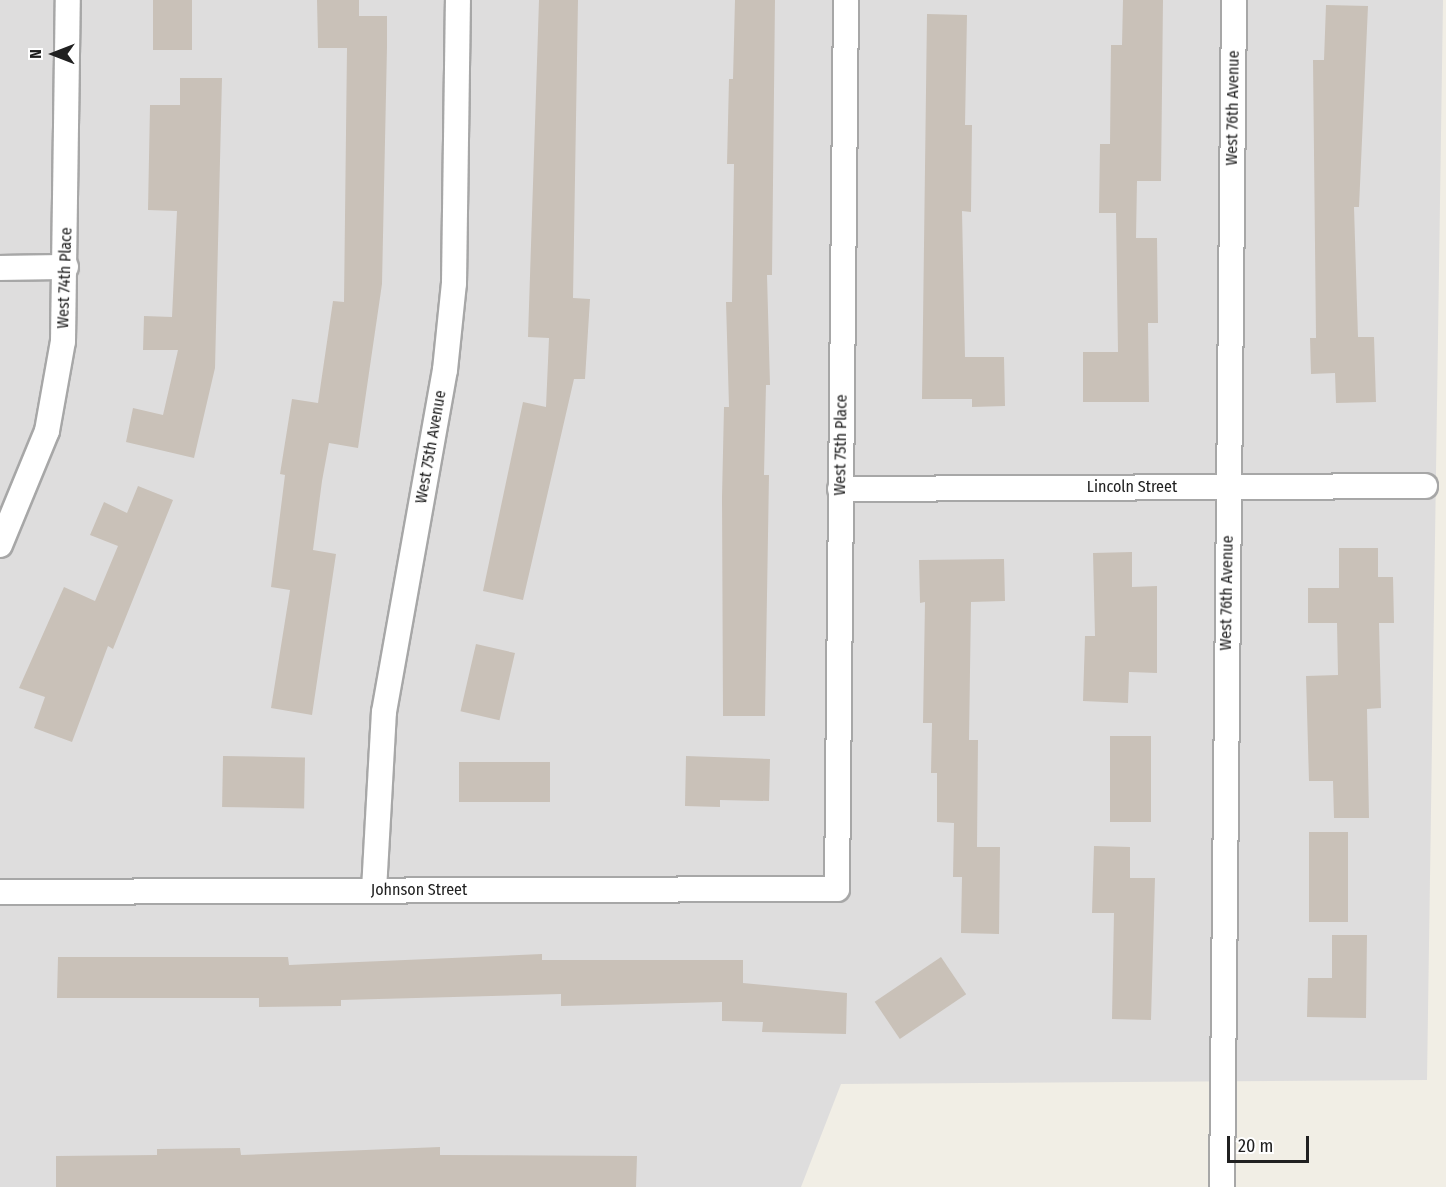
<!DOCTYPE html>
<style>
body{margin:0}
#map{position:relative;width:1446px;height:1187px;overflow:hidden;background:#f1eee5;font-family:"Fira Sans Condensed",sans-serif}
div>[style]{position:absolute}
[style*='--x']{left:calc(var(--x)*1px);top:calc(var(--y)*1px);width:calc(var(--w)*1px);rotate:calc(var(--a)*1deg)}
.residential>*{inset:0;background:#dedddd}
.building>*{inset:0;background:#c9c1b8;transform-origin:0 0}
.roads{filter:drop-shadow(2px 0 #a7a7a7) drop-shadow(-2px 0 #a7a7a7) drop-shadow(0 2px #a7a7a7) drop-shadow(0 -2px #a7a7a7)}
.minor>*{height:24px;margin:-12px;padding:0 12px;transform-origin:12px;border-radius:12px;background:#fff}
span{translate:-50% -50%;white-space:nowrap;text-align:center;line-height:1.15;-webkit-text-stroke:4.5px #fff;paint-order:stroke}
.street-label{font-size:16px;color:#202020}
.north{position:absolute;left:24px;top:24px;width:60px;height:60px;-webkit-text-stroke:4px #fff;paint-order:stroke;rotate:270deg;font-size:16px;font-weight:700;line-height:24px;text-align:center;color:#202020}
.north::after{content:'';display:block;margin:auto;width:21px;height:27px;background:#202020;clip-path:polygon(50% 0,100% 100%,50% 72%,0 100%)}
.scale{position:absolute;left:1227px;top:1136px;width:82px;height:27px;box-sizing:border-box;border:3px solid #202020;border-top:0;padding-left:8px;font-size:18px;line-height:21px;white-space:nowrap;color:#202020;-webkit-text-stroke:4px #fff;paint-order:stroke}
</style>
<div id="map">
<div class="residential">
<i style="clip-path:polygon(0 0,1443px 0,1427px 1080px,841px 1084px,801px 1187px,0 1187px)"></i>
</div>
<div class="building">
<i style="left:153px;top:0;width:39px;height:50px"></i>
<i style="clip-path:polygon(317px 0,359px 0,359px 16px,387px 16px,387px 47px,382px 284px,358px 448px,329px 443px,322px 481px,313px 550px,336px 554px,312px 715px,271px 708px,290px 590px,271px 587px,285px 475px,280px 474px,292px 399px,318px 403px,333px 301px,344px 302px,347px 48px,318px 48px)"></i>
<i style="clip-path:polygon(539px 0,578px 0,573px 298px,590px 299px,585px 379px,574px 379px,523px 600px,483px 591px,523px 402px,546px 407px,549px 338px,528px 337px)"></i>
<i style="clip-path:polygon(735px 0,775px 0,772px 275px,767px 275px,770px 385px,766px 385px,764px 475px,769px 475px,765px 716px,723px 716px,722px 497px,724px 407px,729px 407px,726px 302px,732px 302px,734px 164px,727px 164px,729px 79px,733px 79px)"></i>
<i style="clip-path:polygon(1123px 0,1163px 0,1161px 181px,1137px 181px,1136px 238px,1157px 238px,1158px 323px,1148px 323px,1149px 402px,1083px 402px,1083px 352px,1118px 352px,1116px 213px,1099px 213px,1100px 144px,1110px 144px,1111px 45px,1122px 45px)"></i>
<i style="clip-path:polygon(1326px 5px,1368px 6px,1359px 207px,1354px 207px,1358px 337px,1374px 337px,1376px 402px,1336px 403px,1335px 373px,1311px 374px,1310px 338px,1316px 338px,1313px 60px,1324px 60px)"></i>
<i style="clip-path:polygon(927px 14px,967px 15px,965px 125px,972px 125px,971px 212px,962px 211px,965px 357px,1004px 357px,1005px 406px,972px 407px,972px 399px,922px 399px)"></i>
<i style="clip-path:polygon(180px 78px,222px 78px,215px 368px,194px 458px,126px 442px,133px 408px,163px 415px,178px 350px,143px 350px,144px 316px,172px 317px,177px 211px,148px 210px,150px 105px,180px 105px)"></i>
<i style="clip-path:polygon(138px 486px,173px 500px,113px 649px,108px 646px,72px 742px,34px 728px,45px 697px,19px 688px,64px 587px,95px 601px,118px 546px,90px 535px,104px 502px,127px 513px)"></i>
<i style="clip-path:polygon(1339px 548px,1378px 548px,1378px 577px,1393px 577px,1394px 623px,1379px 623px,1381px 708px,1367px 709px,1369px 818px,1334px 818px,1333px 781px,1309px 781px,1306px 676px,1338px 675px,1337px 623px,1308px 623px,1308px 588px,1339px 588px)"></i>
<i style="clip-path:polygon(1132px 552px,1132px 587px,1157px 586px,1157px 673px,1129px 672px,1128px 703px,1083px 701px,1085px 636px,1095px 636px,1093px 553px)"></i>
<i style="clip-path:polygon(1004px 559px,1005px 601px,971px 602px,969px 740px,978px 740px,977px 847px,1000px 847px,999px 934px,961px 933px,962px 877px,953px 877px,954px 823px,937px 822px,937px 773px,931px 773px,932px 723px,923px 723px,925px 602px,920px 603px,919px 560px)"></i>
<i style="left:476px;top:644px;width:40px;height:69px;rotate:13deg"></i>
<i style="left:1110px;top:736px;width:41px;height:86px"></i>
<i style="left:223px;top:756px;width:82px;height:51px;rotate:1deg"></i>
<i style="clip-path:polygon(686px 756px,770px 759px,769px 801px,720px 800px,720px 807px,685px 806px)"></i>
<i style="left:550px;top:762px;width:40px;height:91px;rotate:90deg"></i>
<i style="left:1309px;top:832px;width:39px;height:90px"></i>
<i style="clip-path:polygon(1094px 846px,1130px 847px,1130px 878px,1155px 878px,1151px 1020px,1112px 1019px,1114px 913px,1092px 913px)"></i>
<i style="clip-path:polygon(1332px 935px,1367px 935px,1366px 1018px,1307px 1017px,1308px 978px,1332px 978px)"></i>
<i style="clip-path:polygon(542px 954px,542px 960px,743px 960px,743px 983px,847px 993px,846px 1034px,762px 1032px,763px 1022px,722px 1021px,722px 1002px,561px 1006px,561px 994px,341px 1000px,341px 1006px,259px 1007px,259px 998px,57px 998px,58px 957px,288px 957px,289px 965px)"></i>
<i style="left:941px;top:957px;width:45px;height:80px;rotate:56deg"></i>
<i style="clip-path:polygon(440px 1147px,440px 1155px,637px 1156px,636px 1187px,56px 1187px,56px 1156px,157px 1155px,157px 1149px,240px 1148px,241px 1155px)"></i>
</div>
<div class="roads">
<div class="minor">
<i style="--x:0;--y:268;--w:66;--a:-0.9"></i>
<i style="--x:840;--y:489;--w:585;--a:-0.29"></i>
<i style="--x:0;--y:545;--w:123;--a:-67.6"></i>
<i style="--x:47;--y:431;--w:91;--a:-79.9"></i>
<i style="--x:63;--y:341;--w:341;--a:-89.2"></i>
<i style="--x:374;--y:890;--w:178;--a:-86.8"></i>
<i style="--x:384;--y:712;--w:347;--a:-79.9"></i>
<i style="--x:445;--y:370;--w:87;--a:-84.1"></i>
<i style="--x:454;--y:283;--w:283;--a:-89.2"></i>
<i style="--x:0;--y:892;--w:837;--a:-0.21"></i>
<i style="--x:837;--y:889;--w:889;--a:-89.42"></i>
<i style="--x:1222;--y:1187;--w:1187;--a:-89.42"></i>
</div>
</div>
<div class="street-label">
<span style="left:1233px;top:108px;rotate:-89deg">West 76th Avenue</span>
<span style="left:65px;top:278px;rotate:-88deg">West 74th Place</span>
<span style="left:841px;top:445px;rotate:-89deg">West 75th Place</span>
<span style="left:431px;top:447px;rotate:-80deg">West 75th Avenue</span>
<span style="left:1132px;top:487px">Lincoln Street</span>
<span style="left:1227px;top:593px;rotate:-89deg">West 76th Avenue</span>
<span style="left:419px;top:890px">Johnson Street</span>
</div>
<div class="north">N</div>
<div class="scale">20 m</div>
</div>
